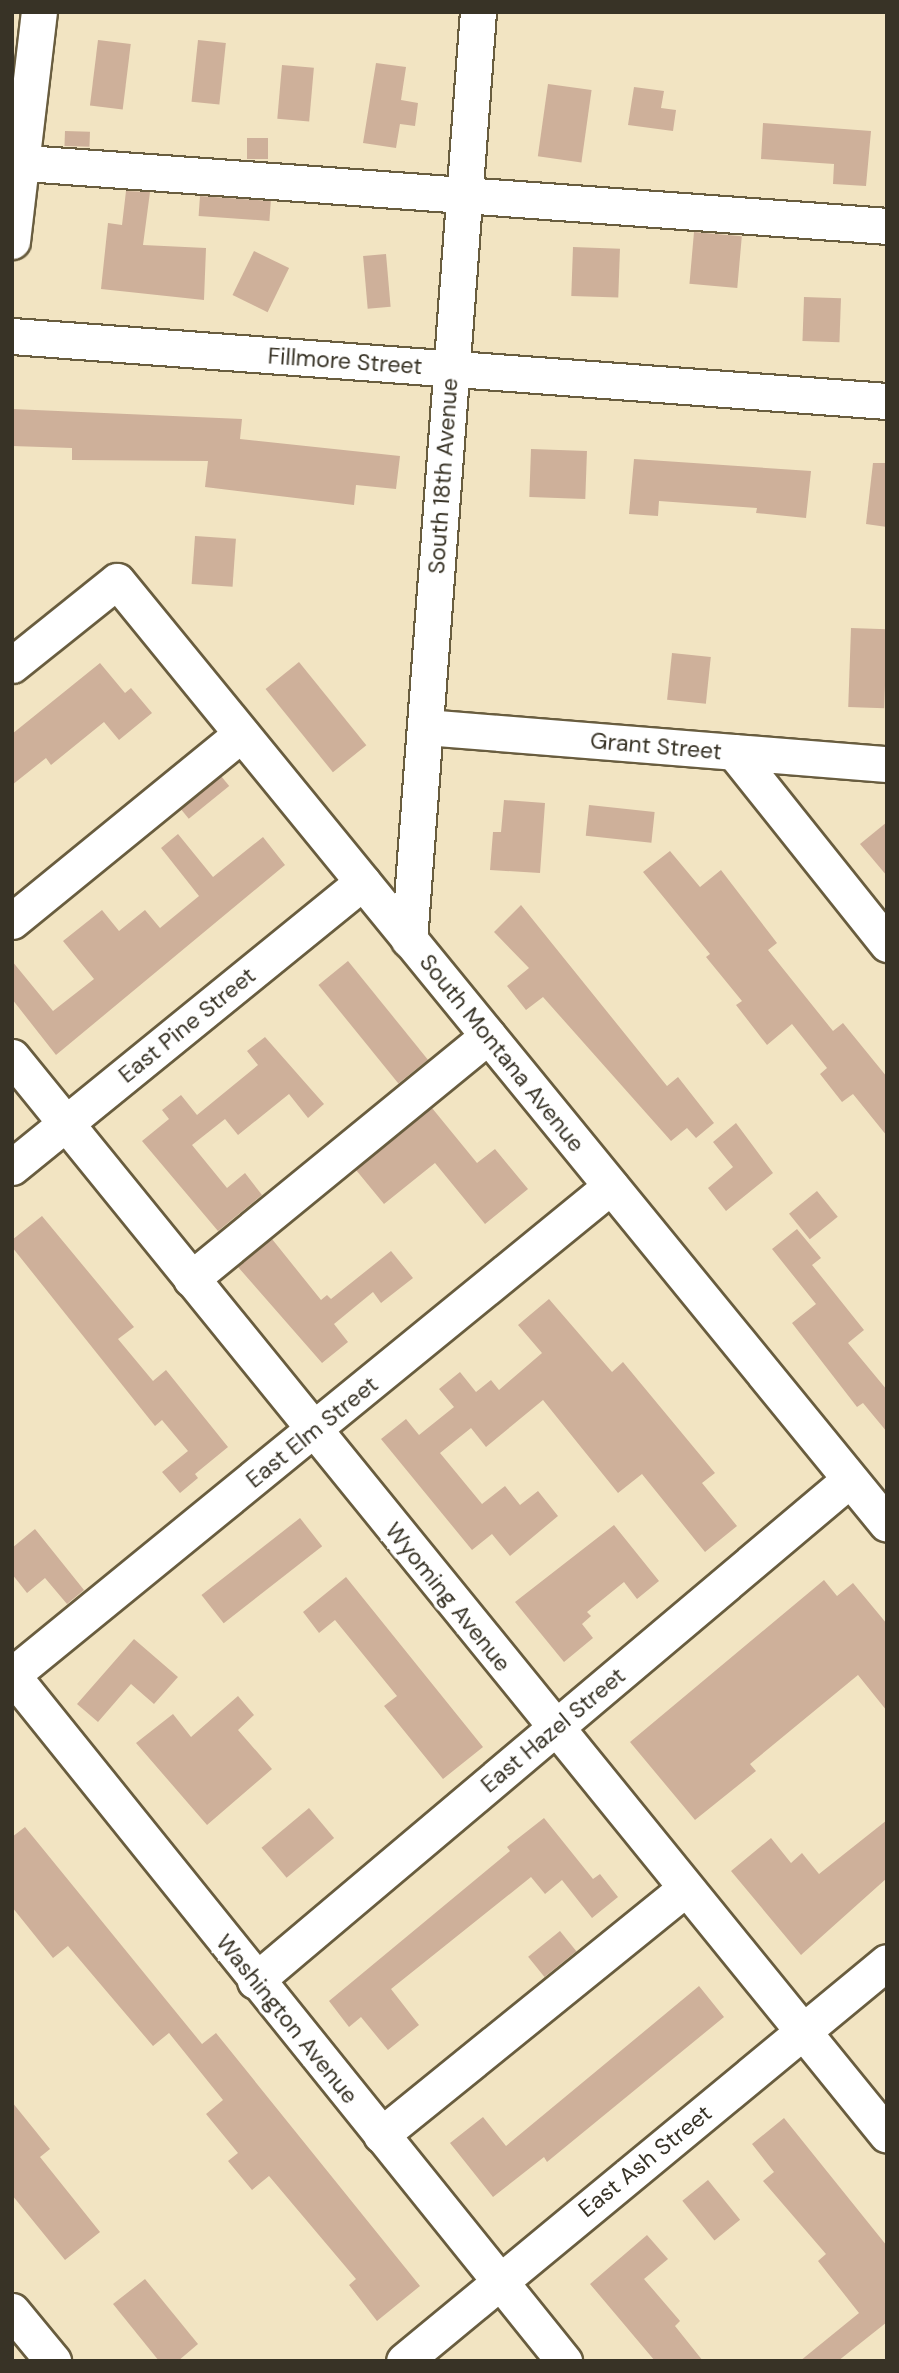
<!DOCTYPE html>
<style>
body{margin:0}
#map{position:relative;width:899px;height:2373px;overflow:hidden;background:#f2e4c2;font-family:"DM Sans",sans-serif}
div>[style]{position:absolute}
[style*='--x']{left:calc(var(--x)*1px);top:calc(var(--y)*1px);width:calc(var(--w)*1px);rotate:calc(var(--a)*1deg)}
.building>*{inset:0;background:#ceb09a;transform-origin:0 0}
.roads{filter:drop-shadow(2px 0 #695d3f) drop-shadow(-2px 0 #695d3f) drop-shadow(0 2px #695d3f) drop-shadow(0 -2px #695d3f)}
.minor>*{height:35px;margin:-17.5px;padding:0 17.5px;transform-origin:17.5px;border-radius:17.5px;background:#fff}
span{translate:-50% -50%;white-space:nowrap;text-align:center;line-height:1.15;-webkit-text-stroke:7px #fff;paint-order:stroke}
.street-label{font-size:23px;color:#383326}
.frame{position:absolute;inset:0;border:14px solid #383326;pointer-events:none}
</style>
<div id="map">
<div class="building">
<i style="left:98px;top:40px;width:33px;height:66px;rotate:7deg"></i>
<i style="left:198px;top:40px;width:28px;height:62px;rotate:6deg"></i>
<i style="clip-path:polygon(376px 63px,406px 67px,401px 100px,418px 103px,415px 126px,400px 124px,396px 148px,363px 143px)"></i>
<i style="left:282px;top:65px;width:32px;height:54px;rotate:5deg"></i>
<i style="left:548px;top:84px;width:44px;height:73px;rotate:8deg"></i>
<i style="clip-path:polygon(634px 87px,664px 91px,661px 108px,676px 110px,673px 131px,628px 125px)"></i>
<i style="clip-path:polygon(763px 123px,871px 131px,866px 186px,833px 184px,834px 164px,761px 159px)"></i>
<i style="left:65px;top:131px;width:25px;height:15px;rotate:2deg"></i>
<i style="left:247px;top:138px;width:21px;height:21px"></i>
<i style="clip-path:polygon(126px 191px,150px 192px,143px 245px,206px 248px,204px 300px,101px 289px,108px 223px,122px 225px)"></i>
<i style="left:200px;top:196px;width:71px;height:20px;rotate:4deg"></i>
<i style="left:694px;top:232px;width:48px;height:52px;rotate:5deg"></i>
<i style="left:573px;top:247px;width:47px;height:49px;rotate:2deg"></i>
<i style="left:254px;top:251px;width:39px;height:49px;rotate:26deg"></i>
<i style="left:386px;top:254px;width:53px;height:23px;rotate:85deg"></i>
<i style="left:804px;top:297px;width:37px;height:44px;rotate:2deg"></i>
<i style="clip-path:polygon(12px 409px,242px 419px,240px 439px,400px 456px,396px 489px,356px 485px,354px 505px,205px 487px,208px 461px,72px 460px,72px 448px,12px 446px)"></i>
<i style="left:531px;top:449px;width:56px;height:48px;rotate:2deg"></i>
<i style="clip-path:polygon(634px 459px,811px 471px,806px 518px,756px 513px,757px 508px,659px 501px,658px 516px,629px 514px)"></i>
<i style="clip-path:polygon(873px 463px,887px 463px,887px 527px,866px 524px)"></i>
<i style="left:195px;top:536px;width:41px;height:48px;rotate:4deg"></i>
<i style="left:851px;top:628px;width:36px;height:79px;rotate:2deg"></i>
<i style="left:672px;top:653px;width:39px;height:47px;rotate:6deg"></i>
<i style="left:299px;top:662px;width:107px;height:43px;rotate:51deg"></i>
<i style="clip-path:polygon(100px 663px,125px 693px,131px 688px,152px 713px,119px 740px,104px 722px,51px 765px,46px 758px,12px 785px,12px 734px)"></i>
<i style="left:221px;top:776px;width:13px;height:52px;rotate:51deg"></i>
<i style="clip-path:polygon(504px 800px,545px 803px,540px 873px,490px 870px,493px 832px,501px 832px)"></i>
<i style="left:589px;top:805px;width:66px;height:31px;rotate:6deg"></i>
<i style="clip-path:polygon(887px 822px,887px 876px,860px 844px)"></i>
<i style="clip-path:polygon(178px 834px,213px 877px,263px 837px,285px 865px,56px 1055px,12px 999px,12px 961px,53px 1011px,94px 979px,63px 941px,102px 910px,119px 931px,145px 910px,160px 928px,199px 896px,161px 848px)"></i>
<i style="clip-path:polygon(670px 851px,700px 887px,721px 870px,777px 943px,768px 950px,833px 1031px,843px 1023px,887px 1077px,887px 1136px,853px 1094px,842px 1102px,820px 1074px,827px 1068px,792px 1024px,767px 1045px,736px 1005px,742px 1001px,706px 957px,710px 954px,643px 872px)"></i>
<i style="clip-path:polygon(521px 905px,667px 1086px,678px 1077px,714px 1123px,696px 1138px,687px 1128px,671px 1141px,543px 997px,526px 1010px,507px 986px,529px 968px,494px 932px)"></i>
<i style="left:348px;top:961px;width:127px;height:38px;rotate:51deg"></i>
<i style="clip-path:polygon(265px 1037px,324px 1104px,308px 1118px,289px 1094px,238px 1135px,225px 1119px,192px 1145px,227px 1188px,245px 1173px,262px 1195px,218px 1231px,142px 1141px,169px 1119px,162px 1110px,181px 1095px,197px 1115px,258px 1065px,247px 1051px)"></i>
<i style="clip-path:polygon(432px 1108px,477px 1163px,495px 1149px,528px 1189px,485px 1224px,435px 1163px,384px 1204px,356px 1170px)"></i>
<i style="clip-path:polygon(736px 1123px,773px 1173px,726px 1211px,708px 1188px,733px 1167px,713px 1142px)"></i>
<i style="left:817px;top:1191px;width:33px;height:36px;rotate:51deg"></i>
<i style="clip-path:polygon(42px 1216px,134px 1327px,118px 1339px,153px 1381px,166px 1370px,228px 1447px,195px 1474px,198px 1478px,180px 1493px,162px 1472px,188px 1451px,162px 1420px,155px 1426px,12px 1247px,12px 1240px)"></i>
<i style="clip-path:polygon(797px 1229px,821px 1258px,812px 1265px,864px 1330px,848px 1343px,887px 1390px,887px 1432px,863px 1403px,857px 1407px,792px 1323px,816px 1304px,772px 1249px)"></i>
<i style="clip-path:polygon(272px 1239px,321px 1300px,327px 1295px,331px 1299px,391px 1251px,413px 1278px,381px 1303px,373px 1292px,334px 1324px,348px 1342px,322px 1363px,238px 1267px)"></i>
<i style="clip-path:polygon(549px 1299px,612px 1372px,623px 1362px,715px 1473px,702px 1483px,737px 1526px,705px 1552px,642px 1474px,618px 1493px,543px 1400px,486px 1447px,471px 1428px,440px 1453px,482px 1504px,505px 1486px,520px 1505px,538px 1491px,558px 1516px,510px 1556px,492px 1534px,472px 1550px,381px 1439px,406px 1419px,419px 1435px,454px 1407px,439px 1389px,460px 1372px,476px 1392px,491px 1380px,499px 1390px,542px 1353px,518px 1325px)"></i>
<i style="left:300px;top:1518px;width:36px;height:125px;rotate:52deg"></i>
<i style="clip-path:polygon(614px 1525px,659px 1581px,637px 1599px,624px 1582px,587px 1612px,591px 1616px,582px 1624px,593px 1638px,564px 1662px,515px 1602px)"></i>
<i style="clip-path:polygon(35px 1529px,84px 1590px,67px 1604px,45px 1578px,27px 1593px,12px 1574px,12px 1548px)"></i>
<i style="clip-path:polygon(346px 1577px,483px 1747px,443px 1779px,384px 1706px,397px 1696px,335px 1620px,319px 1633px,303px 1612px)"></i>
<i style="clip-path:polygon(824px 1580px,837px 1596px,853px 1583px,887px 1624px,887px 1711px,858px 1675px,750px 1764px,756px 1771px,695px 1820px,630px 1742px)"></i>
<i style="clip-path:polygon(134px 1639px,178px 1677px,154px 1704px,131px 1684px,98px 1722px,77px 1704px)"></i>
<i style="clip-path:polygon(238px 1696px,254px 1715px,238px 1730px,272px 1769px,207px 1825px,136px 1743px,173px 1714px,191px 1737px)"></i>
<i style="left:309px;top:1808px;width:39px;height:62px;rotate:50deg"></i>
<i style="clip-path:polygon(544px 1818px,593px 1879px,600px 1874px,618px 1897px,592px 1918px,562px 1880px,545px 1894px,531px 1877px,391px 1989px,419px 2025px,388px 2050px,361px 2017px,349px 2027px,329px 2001px,510px 1851px,507px 1847px)"></i>
<i style="clip-path:polygon(887px 1820px,887px 1878px,801px 1955px,731px 1871px,771px 1838px,791px 1863px,802px 1853px,819px 1874px)"></i>
<i style="clip-path:polygon(25px 1827px,202px 2044px,216px 2033px,420px 2286px,377px 2321px,349px 2285px,356px 2279px,269px 2176px,252px 2190px,228px 2161px,238px 2153px,206px 2114px,223px 2100px,169px 2033px,153px 2046px,68px 1946px,53px 1958px,12px 1907px,12px 1837px)"></i>
<i style="left:560px;top:1931px;width:26px;height:41px;rotate:51deg"></i>
<i style="clip-path:polygon(699px 1986px,724px 2017px,547px 2162px,544px 2157px,493px 2197px,450px 2143px,483px 2117px,506px 2146px)"></i>
<i style="clip-path:polygon(12px 2102px,50px 2149px,40px 2157px,100px 2232px,65px 2260px,12px 2195px)"></i>
<i style="clip-path:polygon(784px 2118px,887px 2246px,887px 2322px,838px 2361px,800px 2361px,859px 2313px,818px 2261px,826px 2254px,763px 2181px,774px 2172px,752px 2144px)"></i>
<i style="left:708px;top:2180px;width:51px;height:33px;rotate:51deg"></i>
<i style="clip-path:polygon(647px 2235px,668px 2259px,644px 2279px,680px 2321px,675px 2326px,703px 2361px,655px 2361px,590px 2284px)"></i>
<i style="clip-path:polygon(145px 2279px,198px 2344px,178px 2361px,159px 2361px,113px 2304px)"></i>
</div>
<div class="roads">
<div class="minor">
<i style="--x:12;--y:162;--w:877;--a:4.18"></i>
<i style="--x:12;--y:241;--w:231;--a:-83.3"></i>
<i style="--x:12;--y:336;--w:877;--a:4.25"></i>
<i style="--x:12;--y:665;--w:134;--a:-38.7"></i>
<i style="--x:117;--y:581;--w:1217;--a:50.77"></i>
<i style="--x:425;--y:727;--w:463;--a:4.6"></i>
<i style="--x:734;--y:752;--w:246;--a:51.4"></i>
<i style="--x:12;--y:921;--w:296;--a:-39.2"></i>
<i style="--x:409;--y:940;--w:931;--a:-85.75"></i>
<i style="--x:12;--y:1057;--w:1388;--a:50.93"></i>
<i style="--x:12;--y:1167;--w:452;--a:-39.1"></i>
<i style="--x:191;--y:1279;--w:384;--a:-39.3"></i>
<i style="--x:12;--y:1675;--w:881;--a:51.18"></i>
<i style="--x:12;--y:1675;--w:773;--a:-39.23"></i>
<i style="--x:255;--y:1981;--w:778;--a:-40.15"></i>
<i style="--x:381;--y:2135;--w:391;--a:-39"></i>
<i style="--x:12;--y:2311;--w:65;--a:50.6"></i>
<i style="--x:404;--y:2361;--w:626;--a:-39.56"></i>
</div>
</div>
<div class="street-label">
<span style="left:345px;top:361px;rotate:4deg">Fillmore Street</span>
<span style="left:443px;top:476px;rotate:-86deg">South 18th Avenue</span>
<span style="left:656px;top:746px;rotate:5deg">Grant Street</span>
<span style="left:187px;top:1025px;rotate:-39deg">East Pine Street</span>
<span style="left:502px;top:1053px;rotate:51deg">South Montana Avenue</span>
<span style="left:312px;top:1432px;rotate:-39deg">East Elm Street</span>
<span style="left:448px;top:1597px;rotate:51deg">Wyoming Avenue</span>
<span style="left:553px;top:1730px;rotate:-40deg">East Hazel Street</span>
<span style="left:287px;top:2019px;rotate:51deg">Washington Avenue</span>
<span style="left:645px;top:2161px;rotate:-39deg">East Ash Street</span>
</div>
<div class="frame"></div>
</div>
